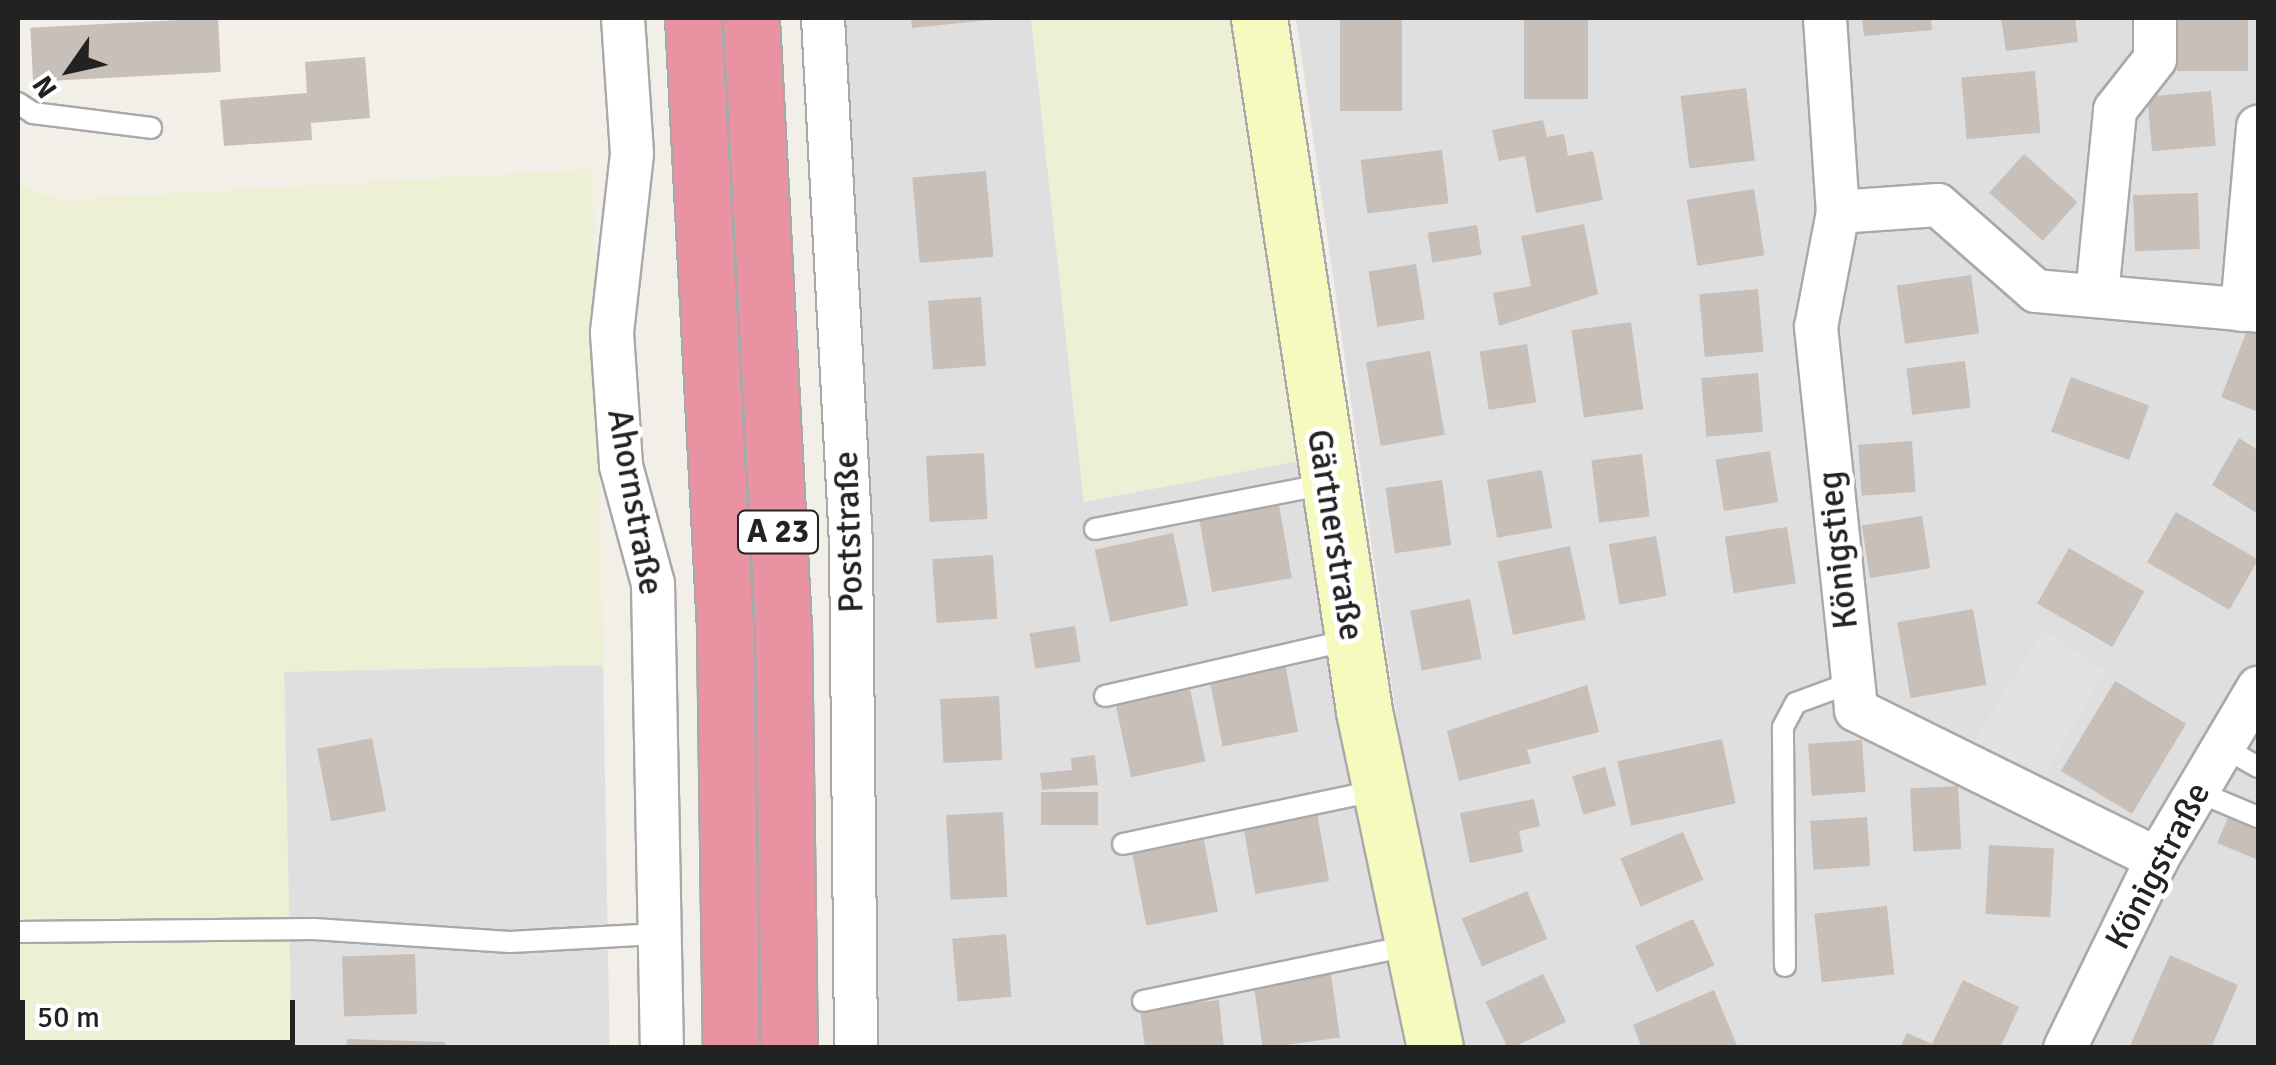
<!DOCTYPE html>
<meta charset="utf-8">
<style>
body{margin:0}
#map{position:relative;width:2276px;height:1065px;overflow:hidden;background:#f2efe9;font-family:Signika,sans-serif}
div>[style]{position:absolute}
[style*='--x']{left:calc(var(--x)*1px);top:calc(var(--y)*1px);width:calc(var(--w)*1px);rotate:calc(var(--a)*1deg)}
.residential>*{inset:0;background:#e0dfdf;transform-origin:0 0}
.farmland>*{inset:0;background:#eef0d5}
.parking>*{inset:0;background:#e2e2e2}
.building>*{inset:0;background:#c7bfb8;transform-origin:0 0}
.roads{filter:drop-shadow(2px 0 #a9a9a9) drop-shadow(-2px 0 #a9a9a9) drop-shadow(0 2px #a9a9a9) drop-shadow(0 -2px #a9a9a9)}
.lane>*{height:20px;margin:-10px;padding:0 10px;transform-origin:10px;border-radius:10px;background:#fff}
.street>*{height:42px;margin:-21px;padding:0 21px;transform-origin:21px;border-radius:21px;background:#fff}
.secondary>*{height:55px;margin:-27.5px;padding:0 27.5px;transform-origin:27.5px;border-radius:27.5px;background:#f7fabf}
.highway>*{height:55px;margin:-27.5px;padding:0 27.5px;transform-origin:27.5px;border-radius:27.5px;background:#e892a2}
span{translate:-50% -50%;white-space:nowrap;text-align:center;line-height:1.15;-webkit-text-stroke:10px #fff;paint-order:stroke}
.shield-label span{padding:2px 8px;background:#fff;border:2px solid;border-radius:8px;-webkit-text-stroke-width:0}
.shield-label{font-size:32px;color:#222;font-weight:700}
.street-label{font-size:35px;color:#222}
.frame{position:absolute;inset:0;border:20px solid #222;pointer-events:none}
.north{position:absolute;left:20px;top:20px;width:100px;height:100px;-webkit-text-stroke:8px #fff;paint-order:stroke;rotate:236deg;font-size:28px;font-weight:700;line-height:40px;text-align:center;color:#222}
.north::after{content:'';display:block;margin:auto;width:35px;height:45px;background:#222;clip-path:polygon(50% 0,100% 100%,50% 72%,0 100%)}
.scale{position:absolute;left:20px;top:1000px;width:275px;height:45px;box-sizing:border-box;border:5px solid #222;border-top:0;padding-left:12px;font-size:30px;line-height:35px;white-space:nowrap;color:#222;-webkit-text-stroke:8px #fff;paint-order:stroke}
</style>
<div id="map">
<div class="residential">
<i style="clip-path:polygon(845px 18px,1031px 18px,1084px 502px,1298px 461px,1404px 1047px,878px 1047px)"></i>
<i style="clip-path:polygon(1296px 18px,2258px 18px,2258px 1047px,1455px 1047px,1392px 688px)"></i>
<i style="left:603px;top:665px;width:382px;height:319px;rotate:89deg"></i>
</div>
<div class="farmland">
<i style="clip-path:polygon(1031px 18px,1236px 18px,1298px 461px,1084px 502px)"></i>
<i style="clip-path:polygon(593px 169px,603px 665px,284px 672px,292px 1047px,18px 1047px,18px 184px,59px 200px)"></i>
</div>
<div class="parking">
<i style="clip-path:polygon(2044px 629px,2105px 672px,2046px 772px,1972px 745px)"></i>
</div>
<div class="building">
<i style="left:218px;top:18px;width:54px;height:188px;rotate:87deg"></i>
<i style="clip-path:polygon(911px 18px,990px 18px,990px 20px,912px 28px)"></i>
<i style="left:1340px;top:18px;width:62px;height:93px"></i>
<i style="left:1524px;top:18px;width:64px;height:81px"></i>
<i style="clip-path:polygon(1862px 18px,1931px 18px,1932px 30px,1864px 36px)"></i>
<i style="clip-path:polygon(2001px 18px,2075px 18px,2078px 42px,2006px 51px)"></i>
<i style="left:2177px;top:18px;width:71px;height:53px"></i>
<i style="clip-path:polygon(365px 57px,370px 118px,311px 123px,312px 140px,224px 146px,220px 100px,307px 93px,305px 62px)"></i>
<i style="left:2035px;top:71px;width:62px;height:74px;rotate:85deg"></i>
<i style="left:1746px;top:88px;width:73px;height:66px;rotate:83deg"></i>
<i style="left:2211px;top:91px;width:55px;height:64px;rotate:85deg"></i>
<i style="clip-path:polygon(1543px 120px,1547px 137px,1564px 134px,1568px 156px,1593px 151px,1603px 200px,1536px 213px,1525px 156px,1499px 161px,1492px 130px)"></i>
<i style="left:1442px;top:150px;width:54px;height:82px;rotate:83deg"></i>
<i style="left:2024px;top:154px;width:72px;height:52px;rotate:42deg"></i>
<i style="left:986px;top:171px;width:86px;height:74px;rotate:85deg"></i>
<i style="left:1754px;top:189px;width:67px;height:68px;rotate:81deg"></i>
<i style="left:2198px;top:193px;width:56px;height:65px;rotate:88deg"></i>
<i style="clip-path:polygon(1584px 224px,1598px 294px,1499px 326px,1493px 293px,1531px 286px,1521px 236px)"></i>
<i style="left:1477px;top:225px;width:30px;height:50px;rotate:81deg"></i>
<i style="left:1416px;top:264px;width:56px;height:48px;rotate:81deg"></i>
<i style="left:1971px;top:275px;width:59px;height:75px;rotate:82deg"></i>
<i style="left:1758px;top:289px;width:63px;height:59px;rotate:85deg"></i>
<i style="left:981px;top:297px;width:69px;height:53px;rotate:86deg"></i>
<i style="left:1631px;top:322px;width:88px;height:60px;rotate:82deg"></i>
<i style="clip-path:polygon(2248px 328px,2258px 332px,2258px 412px,2221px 397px)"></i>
<i style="left:1527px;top:344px;width:59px;height:48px;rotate:81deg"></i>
<i style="left:1430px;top:351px;width:85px;height:65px;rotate:80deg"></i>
<i style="left:1965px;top:361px;width:47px;height:59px;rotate:83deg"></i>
<i style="left:1758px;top:373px;width:59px;height:57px;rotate:85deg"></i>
<i style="left:2071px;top:377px;width:83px;height:58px;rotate:20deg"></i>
<i style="clip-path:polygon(2239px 438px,2258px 450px,2258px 514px,2212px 485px)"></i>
<i style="left:1912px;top:441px;width:51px;height:54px;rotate:86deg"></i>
<i style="left:1770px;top:451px;width:52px;height:55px;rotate:81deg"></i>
<i style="left:984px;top:453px;width:66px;height:58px;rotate:87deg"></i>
<i style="left:1642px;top:454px;width:63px;height:51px;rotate:83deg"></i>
<i style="left:1542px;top:470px;width:59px;height:56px;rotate:80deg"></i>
<i style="left:1442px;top:480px;width:66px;height:57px;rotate:82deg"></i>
<i style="left:1279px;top:505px;width:74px;height:81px;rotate:80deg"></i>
<i style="left:2176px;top:512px;width:95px;height:58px;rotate:30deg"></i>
<i style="left:1922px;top:516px;width:53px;height:61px;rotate:81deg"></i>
<i style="left:1787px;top:527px;width:57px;height:63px;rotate:81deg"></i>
<i style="left:1173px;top:533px;width:74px;height:80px;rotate:78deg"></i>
<i style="left:1656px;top:536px;width:61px;height:48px;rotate:80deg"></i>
<i style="left:1570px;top:546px;width:75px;height:74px;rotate:78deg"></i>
<i style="left:2069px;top:548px;width:87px;height:64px;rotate:30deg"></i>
<i style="left:993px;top:555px;width:64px;height:61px;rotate:86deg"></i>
<i style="left:1470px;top:599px;width:61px;height:61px;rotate:79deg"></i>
<i style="left:1973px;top:609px;width:77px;height:77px;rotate:80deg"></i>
<i style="left:1075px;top:626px;width:36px;height:46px;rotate:81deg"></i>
<i style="left:1285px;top:664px;width:69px;height:77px;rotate:79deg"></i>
<i style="left:2115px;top:681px;width:83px;height:105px;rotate:31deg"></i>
<i style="clip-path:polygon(1587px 685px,1599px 732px,1527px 750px,1531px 763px,1459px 781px,1447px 731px)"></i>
<i style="left:1190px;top:689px;width:74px;height:76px;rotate:78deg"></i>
<i style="left:999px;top:696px;width:64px;height:59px;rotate:87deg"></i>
<i style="left:372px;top:738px;width:74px;height:56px;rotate:79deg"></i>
<i style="left:1722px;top:739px;width:66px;height:107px;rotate:78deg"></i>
<i style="left:1862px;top:740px;width:52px;height:54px;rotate:86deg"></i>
<i style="clip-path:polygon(1095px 755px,1098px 785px,1042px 790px,1040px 773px,1072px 770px,1071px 758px)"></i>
<i style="left:1605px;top:767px;width:40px;height:34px;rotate:74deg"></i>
<i style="left:1958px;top:786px;width:63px;height:48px;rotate:87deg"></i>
<i style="left:1098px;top:792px;width:33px;height:57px;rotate:90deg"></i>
<i style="clip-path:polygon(1534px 799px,1540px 826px,1519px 831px,1523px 852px,1470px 863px,1460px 813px)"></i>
<i style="left:1003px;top:812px;width:85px;height:57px;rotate:87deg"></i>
<i style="left:1317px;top:812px;width:70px;height:75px;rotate:80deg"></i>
<i style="clip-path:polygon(2230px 813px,2258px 825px,2258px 860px,2217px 843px)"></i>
<i style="left:1867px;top:817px;width:49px;height:57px;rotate:86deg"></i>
<i style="left:1683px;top:832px;width:52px;height:68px;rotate:67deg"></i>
<i style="left:1204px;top:840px;width:73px;height:73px;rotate:79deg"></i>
<i style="left:1989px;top:845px;width:65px;height:69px;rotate:3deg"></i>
<i style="left:1527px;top:891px;width:52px;height:71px;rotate:67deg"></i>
<i style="left:1887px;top:906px;width:69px;height:73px;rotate:84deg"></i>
<i style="left:1693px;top:919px;width:51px;height:64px;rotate:65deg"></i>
<i style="left:1006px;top:934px;width:63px;height:54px;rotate:85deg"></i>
<i style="left:415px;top:954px;width:60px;height:73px;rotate:88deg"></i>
<i style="clip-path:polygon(2170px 955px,2238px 985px,2211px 1048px,2129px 1048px)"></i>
<i style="left:1331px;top:974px;width:64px;height:78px;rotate:82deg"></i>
<i style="left:1543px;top:974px;width:53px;height:64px;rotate:64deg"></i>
<i style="clip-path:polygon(1963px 980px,2019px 1007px,2000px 1048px,1900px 1048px,1907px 1033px,1932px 1044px)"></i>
<i style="clip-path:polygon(1714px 990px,1738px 1048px,1642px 1048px,1633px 1025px)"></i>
<i style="clip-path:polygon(1219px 1000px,1224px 1048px,1145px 1048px,1140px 1009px)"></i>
<i style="clip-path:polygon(347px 1039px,445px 1042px,445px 1048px,346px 1048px)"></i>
</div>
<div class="roads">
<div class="lane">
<i style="--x:18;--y:103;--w:18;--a:34"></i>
<i style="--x:33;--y:113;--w:119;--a:7.2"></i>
<i style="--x:1095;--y:529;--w:235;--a:-11"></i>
<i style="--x:1105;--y:696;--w:251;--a:-12.9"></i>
<i style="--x:2223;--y:747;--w:40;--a:29.7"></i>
<i style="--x:2196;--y:791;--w:67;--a:22.8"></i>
<i style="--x:1123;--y:844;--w:263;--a:-11.9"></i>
<i style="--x:18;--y:932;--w:296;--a:-0.6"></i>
<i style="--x:314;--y:929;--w:196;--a:3.8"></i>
<i style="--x:510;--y:942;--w:150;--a:-3.1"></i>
<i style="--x:1785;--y:966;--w:239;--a:-90.5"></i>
<i style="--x:1783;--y:727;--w:27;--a:-62"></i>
<i style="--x:1796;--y:703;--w:61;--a:-20.2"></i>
<i style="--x:1143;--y:1001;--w:272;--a:-11.7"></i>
</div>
<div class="street">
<i style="--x:623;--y:18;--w:136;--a:86.2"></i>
<i style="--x:632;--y:154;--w:180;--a:96.4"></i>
<i style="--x:612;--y:333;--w:133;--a:86.1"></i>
<i style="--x:621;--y:466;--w:122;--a:74.8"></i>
<i style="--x:653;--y:584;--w:464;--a:88.9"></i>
<i style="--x:823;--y:18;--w:527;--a:86.95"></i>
<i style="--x:851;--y:544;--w:504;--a:89.43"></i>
<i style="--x:1825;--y:18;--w:194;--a:86.2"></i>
<i style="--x:1838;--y:212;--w:100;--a:-4"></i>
<i style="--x:1938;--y:205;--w:130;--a:41.3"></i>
<i style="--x:2036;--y:291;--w:223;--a:5.1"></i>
<i style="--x:1838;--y:212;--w:117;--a:100.8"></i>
<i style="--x:1816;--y:327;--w:385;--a:84"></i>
<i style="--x:1856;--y:710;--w:336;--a:26.3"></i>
<i style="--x:2097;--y:295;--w:186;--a:-84.4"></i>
<i style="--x:2115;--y:110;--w:65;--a:-51.9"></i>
<i style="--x:2155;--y:59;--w:41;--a:-90"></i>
<i style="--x:2242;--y:310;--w:184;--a:-85"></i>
<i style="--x:2065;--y:1048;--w:210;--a:-64"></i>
<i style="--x:2157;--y:859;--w:199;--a:-59.4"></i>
</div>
<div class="secondary">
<i style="--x:1259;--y:18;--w:701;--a:81.38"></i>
<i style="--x:1364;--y:711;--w:344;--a:78.1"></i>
</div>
<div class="highway">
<i style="--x:693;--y:18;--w:612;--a:87"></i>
<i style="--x:725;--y:629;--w:419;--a:89.2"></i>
<i style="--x:751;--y:18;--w:609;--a:86.99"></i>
<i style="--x:783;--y:626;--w:422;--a:89.2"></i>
</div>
</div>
<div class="shield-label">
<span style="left:778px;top:532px">A 23</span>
</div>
<div class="street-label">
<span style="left:635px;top:502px;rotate:80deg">Ahornstraße</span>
<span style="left:849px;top:532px;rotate:-92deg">Poststraße</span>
<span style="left:1335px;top:535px;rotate:81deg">Gärtnerstraße</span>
<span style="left:1838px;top:550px;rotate:-96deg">Königstieg</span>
<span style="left:2158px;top:866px;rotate:-62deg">Königstraße</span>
</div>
<div class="frame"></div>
<div class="north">N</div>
<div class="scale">50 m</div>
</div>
